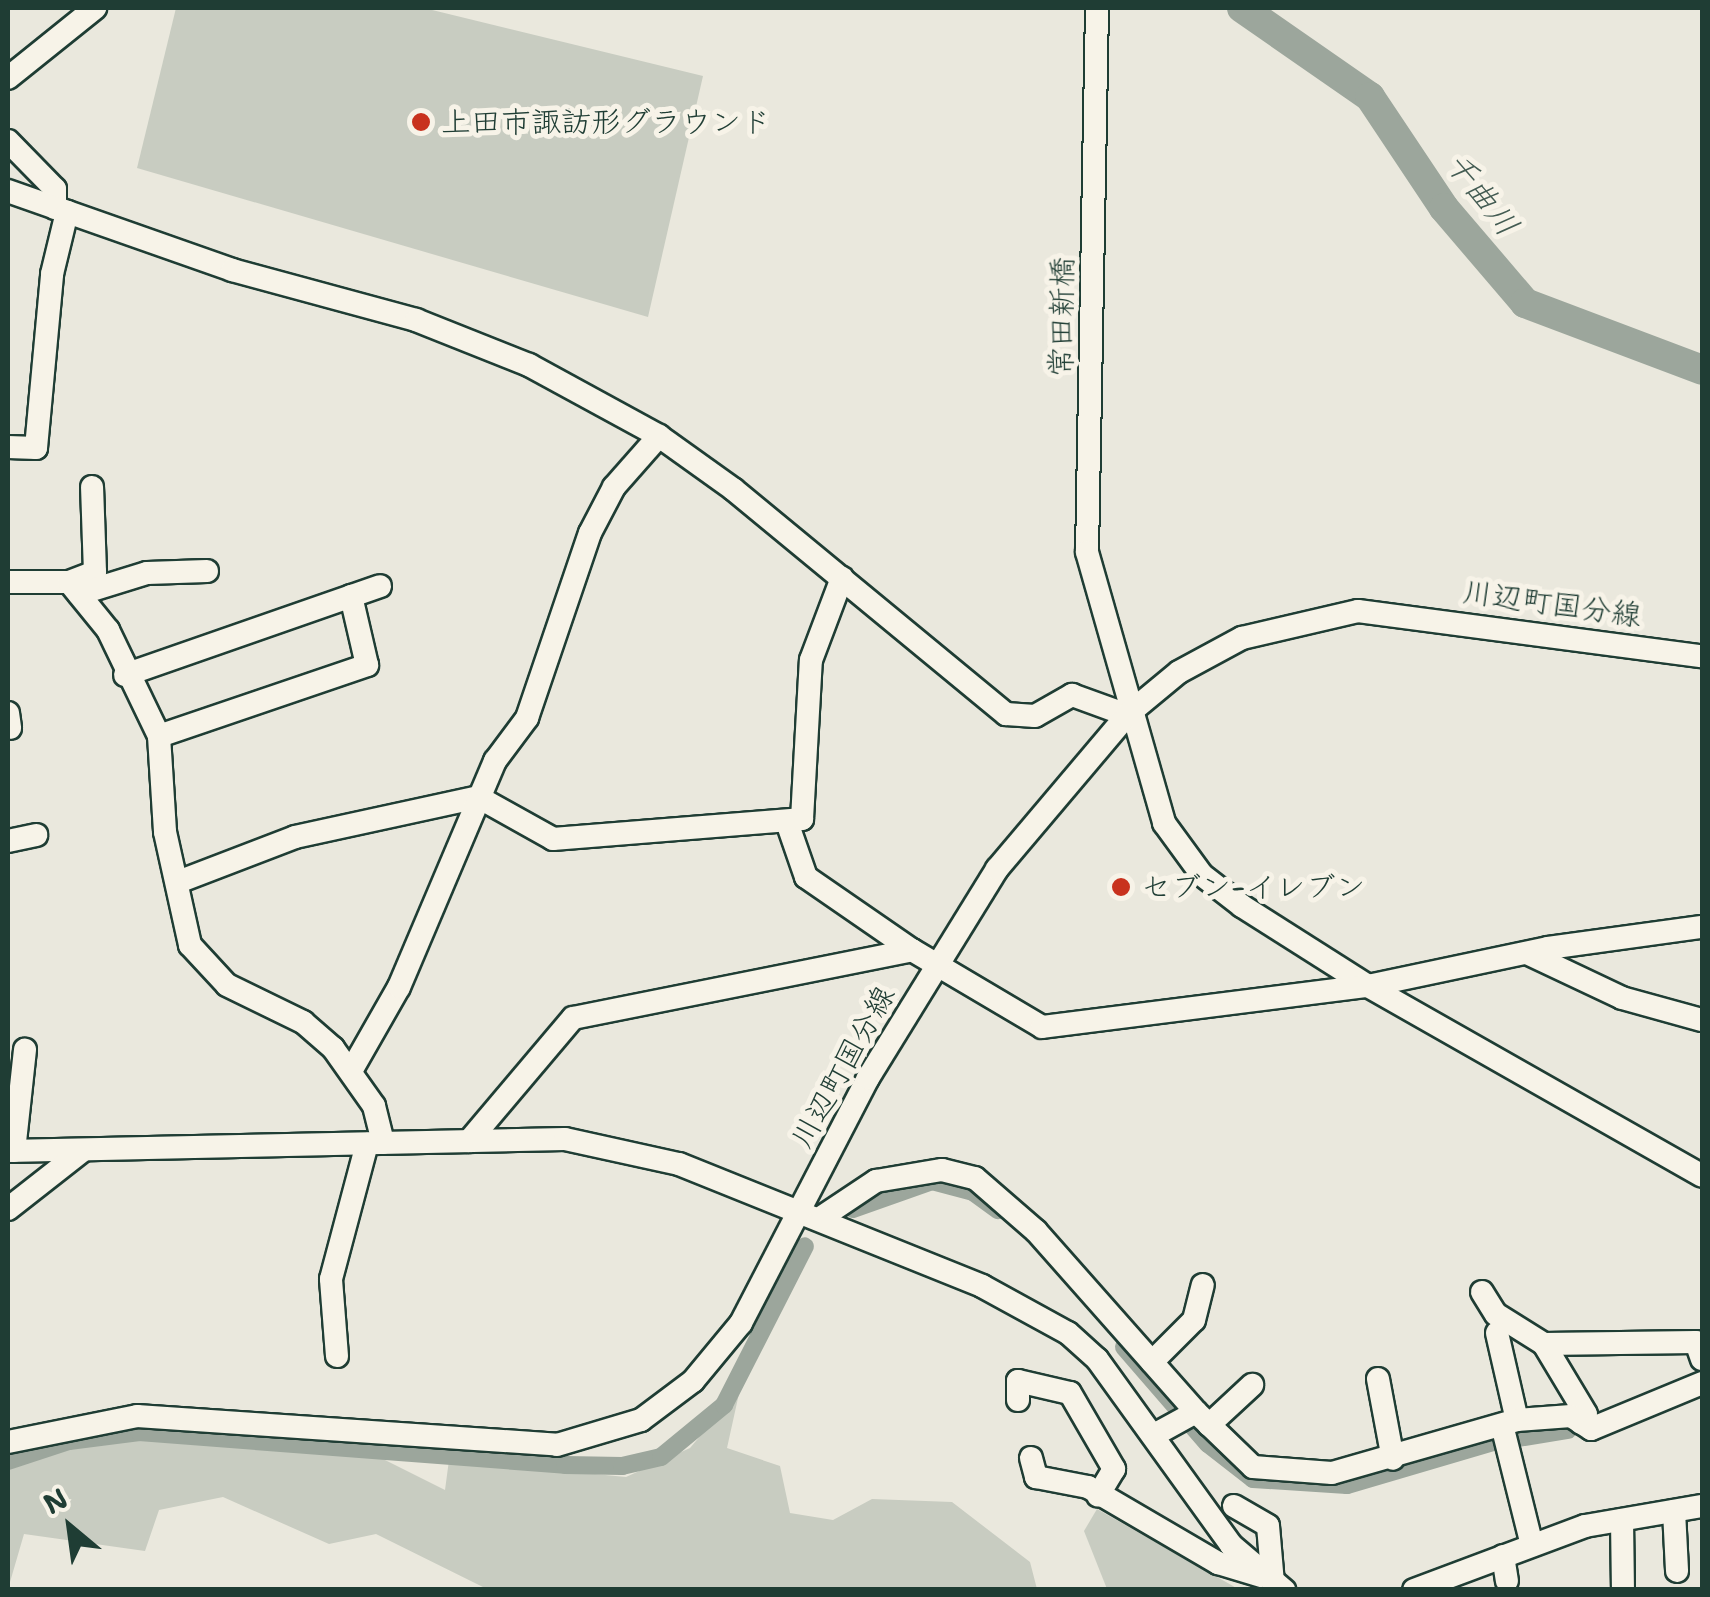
<!DOCTYPE html>
<meta charset="utf-8">
<style>
body{margin:0}
#map{position:relative;width:1710px;height:1597px;overflow:hidden;background:#eae8dd;font-family:"Shantell Sans","Klee One",sans-serif}
div>[style]{position:absolute}
[style*='--x']{left:calc(var(--x)*1px);top:calc(var(--y)*1px);width:calc(var(--w)*1px);rotate:calc(var(--a)*1deg)}
.green>*{inset:0;background:#c8ccc1}
.canal>*{height:18px;margin:-9px;padding:0 9px;transform-origin:9px;border-radius:9px;background:#9ca69c}
.river>*{height:30px;margin:-15px;padding:0 15px;transform-origin:15px;border-radius:15px;background:#9ca69c}
.roads{filter:drop-shadow(2px 0 #1f3d34) drop-shadow(-2px 0 #1f3d34) drop-shadow(0 2px #1f3d34) drop-shadow(0 -2px #1f3d34)}
.minor>*{height:22px;margin:-11px;padding:0 11px;transform-origin:11px;border-radius:11px;background:#f7f3e8}
.dots>*{width:28px;height:28px;translate:-50% -50%;box-sizing:border-box;border:5px solid #f7f3e8;border-radius:50%}
span{translate:-50% -50%;white-space:nowrap;text-align:center;line-height:1.15;-webkit-text-stroke:10px #f7f3e8;paint-order:stroke}
.poi-label{font-size:30px;color:#1f3d34}
.left{translate:0 -50%;text-align:left}
.street-label{font-size:30px;color:#1f3d34}
.water-label{font-size:32px;color:#445c53;font-style:italic}
.frame{position:absolute;inset:0;border:10px solid #1f3d34;pointer-events:none}
.north{position:absolute;left:20px;top:1477px;width:100px;height:100px;-webkit-text-stroke:8px #f7f3e8;paint-order:stroke;rotate:331deg;font-size:28px;font-weight:700;line-height:40px;text-align:center;color:#1f3d34}
.north::after{content:'';display:block;margin:auto;width:35px;height:45px;background:#1f3d34;clip-path:polygon(50% 0,100% 100%,50% 72%,0 100%)}
</style>
<div id="map">
<div class="green">
<i style="clip-path:polygon(176px 8px,424px 8px,703px 76px,648px 317px,137px 168px)"></i>
<i style="clip-path:polygon(740px 1389px,727px 1448px,780px 1466px,790px 1513px,833px 1520px,872px 1499px,952px 1502px,1030px 1562px,1037px 1589px,487px 1589px,376px 1534px,329px 1544px,223px 1497px,159px 1510px,145px 1551px,24px 1534px,8px 1589px,8px 1465px,71px 1443px,176px 1435px,371px 1453px,445px 1490px,449px 1460px,626px 1477px,690px 1448px)"></i>
<i style="clip-path:polygon(1097px 1509px,1233px 1586px,1237px 1589px,1107px 1589px,1084px 1531px)"></i>
</div>
<div class="canal">
<i style="--x:853;--y:1209;--w:84;--a:-19.5"></i>
<i style="--x:932;--y:1181;--w:42;--a:15"></i>
<i style="--x:973;--y:1192;--w:31;--a:36"></i>
<i style="--x:1124;--y:1347;--w:128;--a:49.1"></i>
<i style="--x:1208;--y:1444;--w:57;--a:37.9"></i>
<i style="--x:1253;--y:1479;--w:94;--a:3.7"></i>
<i style="--x:1347;--y:1485;--w:152;--a:-16.4"></i>
<i style="--x:1493;--y:1442;--w:76;--a:-9.1"></i>
<i style="--x:8;--y:1461;--w:64;--a:-18.2"></i>
<i style="--x:69;--y:1441;--w:71;--a:-7.3"></i>
<i style="--x:139;--y:1432;--w:427;--a:4.4"></i>
<i style="--x:565;--y:1465;--w:57;--a:1"></i>
<i style="--x:622;--y:1466;--w:40;--a:-13"></i>
<i style="--x:661;--y:1457;--w:82;--a:-39.5"></i>
<i style="--x:724;--y:1405;--w:178;--a:-63"></i>
</div>
<div class="river">
<i style="--x:1242;--y:8;--w:156;--a:34.8"></i>
<i style="--x:1370;--y:97;--w:133;--a:56.3"></i>
<i style="--x:1444;--y:208;--w:125;--a:49.5"></i>
<i style="--x:1525;--y:303;--w:189;--a:20.7"></i>
</div>
<div class="roads">
<div class="minor">
<i style="--x:1097;--y:8;--w:544;--a:91.05"></i>
<i style="--x:1087;--y:552;--w:282;--a:74.1"></i>
<i style="--x:1164;--y:823;--w:64;--a:53.8"></i>
<i style="--x:1202;--y:875;--w:51;--a:37.8"></i>
<i style="--x:1242;--y:906;--w:149;--a:32.4"></i>
<i style="--x:1368;--y:986;--w:384;--a:29.6"></i>
<i style="--x:8;--y:78;--w:112;--a:-38.8"></i>
<i style="--x:8;--y:141;--w:67;--a:45.6"></i>
<i style="--x:55;--y:189;--w:19;--a:90"></i>
<i style="--x:8;--y:191;--w:238;--a:19.4"></i>
<i style="--x:232;--y:270;--w:191;--a:15.2"></i>
<i style="--x:416;--y:320;--w:122;--a:21.7"></i>
<i style="--x:529;--y:365;--w:148;--a:28.6"></i>
<i style="--x:659;--y:436;--w:91;--a:35.6"></i>
<i style="--x:733;--y:489;--w:354;--a:39.5"></i>
<i style="--x:1006;--y:714;--w:29;--a:4"></i>
<i style="--x:1035;--y:716;--w:43;--a:-29.6"></i>
<i style="--x:1072;--y:695;--w:59;--a:20"></i>
<i style="--x:8;--y:447;--w:28;--a:2"></i>
<i style="--x:36;--y:448;--w:175;--a:-84.7"></i>
<i style="--x:52;--y:274;--w:64;--a:-76.4"></i>
<i style="--x:8;--y:582;--w:61;--a:0"></i>
<i style="--x:69;--y:582;--w:62;--a:50.9"></i>
<i style="--x:108;--y:630;--w:118;--a:64.3"></i>
<i style="--x:159;--y:736;--w:96;--a:86.4"></i>
<i style="--x:165;--y:832;--w:116;--a:77.5"></i>
<i style="--x:190;--y:945;--w:54;--a:47.2"></i>
<i style="--x:227;--y:985;--w:85;--a:26"></i>
<i style="--x:303;--y:1022;--w:40;--a:41"></i>
<i style="--x:333;--y:1048;--w:71;--a:54.7"></i>
<i style="--x:374;--y:1106;--w:38;--a:76"></i>
<i style="--x:69;--y:582;--w:28;--a:-21"></i>
<i style="--x:95;--y:572;--w:85;--a:-92"></i>
<i style="--x:79;--y:594;--w:71;--a:-17.2"></i>
<i style="--x:147;--y:573;--w:60;--a:-1.9"></i>
<i style="--x:125;--y:675;--w:270;--a:-19.2"></i>
<i style="--x:8;--y:713;--w:15;--a:82"></i>
<i style="--x:159;--y:736;--w:220;--a:-18.8"></i>
<i style="--x:367;--y:665;--w:71;--a:-103.1"></i>
<i style="--x:788;--y:825;--w:55;--a:70.9"></i>
<i style="--x:806;--y:877;--w:129;--a:34.6"></i>
<i style="--x:8;--y:841;--w:29;--a:-12"></i>
<i style="--x:178;--y:882;--w:125;--a:-21"></i>
<i style="--x:295;--y:837;--w:187;--a:-12.3"></i>
<i style="--x:478;--y:797;--w:86;--a:29.2"></i>
<i style="--x:553;--y:839;--w:250;--a:-4.6"></i>
<i style="--x:802;--y:819;--w:159;--a:-86.8"></i>
<i style="--x:811;--y:660;--w:88;--a:-69.3"></i>
<i style="--x:1527;--y:953;--w:105;--a:25.3"></i>
<i style="--x:1622;--y:998;--w:83;--a:15.4"></i>
<i style="--x:351;--y:1071;--w:97;--a:-60.3"></i>
<i style="--x:399;--y:987;--w:246;--a:-67"></i>
<i style="--x:495;--y:761;--w:54;--a:-53.3"></i>
<i style="--x:527;--y:718;--w:195;--a:-71.2"></i>
<i style="--x:590;--y:533;--w:52;--a:-62.4"></i>
<i style="--x:614;--y:487;--w:68;--a:-48.6"></i>
<i style="--x:469;--y:1141;--w:161;--a:-49.8"></i>
<i style="--x:573;--y:1018;--w:346;--a:-11.3"></i>
<i style="--x:912;--y:950;--w:151;--a:30.6"></i>
<i style="--x:1042;--y:1027;--w:329;--a:-7.2"></i>
<i style="--x:1368;--y:986;--w:184;--a:-11.9"></i>
<i style="--x:1548;--y:948;--w:155;--a:-7.8"></i>
<i style="--x:8;--y:1151;--w:557;--a:-1.23"></i>
<i style="--x:565;--y:1139;--w:117;--a:12.4"></i>
<i style="--x:679;--y:1164;--w:327;--a:21.9"></i>
<i style="--x:982;--y:1286;--w:98;--a:28.7"></i>
<i style="--x:1068;--y:1333;--w:39;--a:42"></i>
<i style="--x:1097;--y:1359;--w:229;--a:54.2"></i>
<i style="--x:1231;--y:1545;--w:70;--a:40.3"></i>
<i style="--x:14;--y:1151;--w:102;--a:-83.8"></i>
<i style="--x:8;--y:1209;--w:94;--a:-38.1"></i>
<i style="--x:819;--y:1219;--w:69;--a:-33.7"></i>
<i style="--x:876;--y:1181;--w:67;--a:-9.5"></i>
<i style="--x:942;--y:1170;--w:34;--a:14"></i>
<i style="--x:975;--y:1178;--w:81;--a:41"></i>
<i style="--x:1036;--y:1231;--w:242;--a:48.5"></i>
<i style="--x:1482;--y:1292;--w:26;--a:58"></i>
<i style="--x:1496;--y:1314;--w:57;--a:32"></i>
<i style="--x:1497;--y:1333;--w:89;--a:77.1"></i>
<i style="--x:337;--y:1356;--w:77;--a:-94.5"></i>
<i style="--x:331;--y:1279;--w:140;--a:-75.1"></i>
<i style="--x:1152;--y:1362;--w:59;--a:-45"></i>
<i style="--x:1194;--y:1320;--w:36;--a:-76"></i>
<i style="--x:1378;--y:1379;--w:81;--a:79.4"></i>
<i style="--x:1018;--y:1400;--w:19;--a:-90"></i>
<i style="--x:1018;--y:1381;--w:53;--a:13"></i>
<i style="--x:1070;--y:1393;--w:88;--a:59.9"></i>
<i style="--x:1114;--y:1469;--w:31;--a:121"></i>
<i style="--x:1581;--y:1423;--w:10;--a:-61"></i>
<i style="--x:1586;--y:1414;--w:82;--a:-121"></i>
<i style="--x:1544;--y:1344;--w:152;--a:-0.8"></i>
<i style="--x:1696;--y:1342;--w:18;--a:71"></i>
<i style="--x:1209;--y:1425;--w:59;--a:-42.9"></i>
<i style="--x:1502;--y:1425;--w:124;--a:76"></i>
<i style="--x:1154;--y:1435;--w:48;--a:-28.7"></i>
<i style="--x:1196;--y:1412;--w:79;--a:44"></i>
<i style="--x:1253;--y:1467;--w:79;--a:4.3"></i>
<i style="--x:1332;--y:1473;--w:192;--a:-16"></i>
<i style="--x:1517;--y:1420;--w:54;--a:-4.2"></i>
<i style="--x:1571;--y:1416;--w:24;--a:33"></i>
<i style="--x:1591;--y:1429;--w:120;--a:-22.5"></i>
<i style="--x:8;--y:1442;--w:132;--a:-11.4"></i>
<i style="--x:137;--y:1416;--w:421;--a:3.9"></i>
<i style="--x:557;--y:1445;--w:88;--a:-16.6"></i>
<i style="--x:641;--y:1420;--w:65;--a:-36.9"></i>
<i style="--x:693;--y:1381;--w:75;--a:-50.4"></i>
<i style="--x:741;--y:1323;--w:276;--a:-62.6"></i>
<i style="--x:868;--y:1078;--w:246;--a:-58.3"></i>
<i style="--x:997;--y:869;--w:202;--a:-49.8"></i>
<i style="--x:1127;--y:715;--w:67;--a:-39.6"></i>
<i style="--x:1179;--y:672;--w:72;--a:-28.4"></i>
<i style="--x:1242;--y:638;--w:119;--a:-13.1"></i>
<i style="--x:1358;--y:611;--w:347;--a:7.5"></i>
<i style="--x:1031;--y:1458;--w:20;--a:75"></i>
<i style="--x:1036;--y:1477;--w:53;--a:10.9"></i>
<i style="--x:1088;--y:1487;--w:151;--a:30.3"></i>
<i style="--x:1218;--y:1563;--w:45;--a:16.8"></i>
<i style="--x:1234;--y:1506;--w:39;--a:30"></i>
<i style="--x:1268;--y:1526;--w:57;--a:85"></i>
<i style="--x:1674;--y:1511;--w:60;--a:87.1"></i>
<i style="--x:1622;--y:1520;--w:70;--a:89.2"></i>
<i style="--x:1503;--y:1556;--w:25;--a:81"></i>
<i style="--x:1414;--y:1590;--w:183;--a:-20.5"></i>
<i style="--x:1585;--y:1526;--w:119;--a:-9.7"></i>
</div>
</div>
<div class="dots">
<i style="left:421px;top:122px;background:#c8321e"></i>
<i style="left:1121px;top:887px;background:#c8321e"></i>
</div>
<div class="poi-label">
<span class="left" style="left:441px;top:122px">上田市諏訪形グラウンド</span>
<span class="left" style="left:1141px;top:887px">セブン-イレブン</span>
</div>
<div class="street-label">
<span style="left:1062px;top:317px;rotate:-89deg">常田新橋</span>
<span style="left:1552px;top:604px;rotate:8deg">川辺町国分線</span>
<span style="left:843px;top:1067px;rotate:-61deg">川辺町国分線</span>
</div>
<div class="water-label">
<span style="left:1482px;top:194px;rotate:52deg">千曲川</span>
</div>
<div class="frame"></div>
<div class="north">N</div>
</div>
